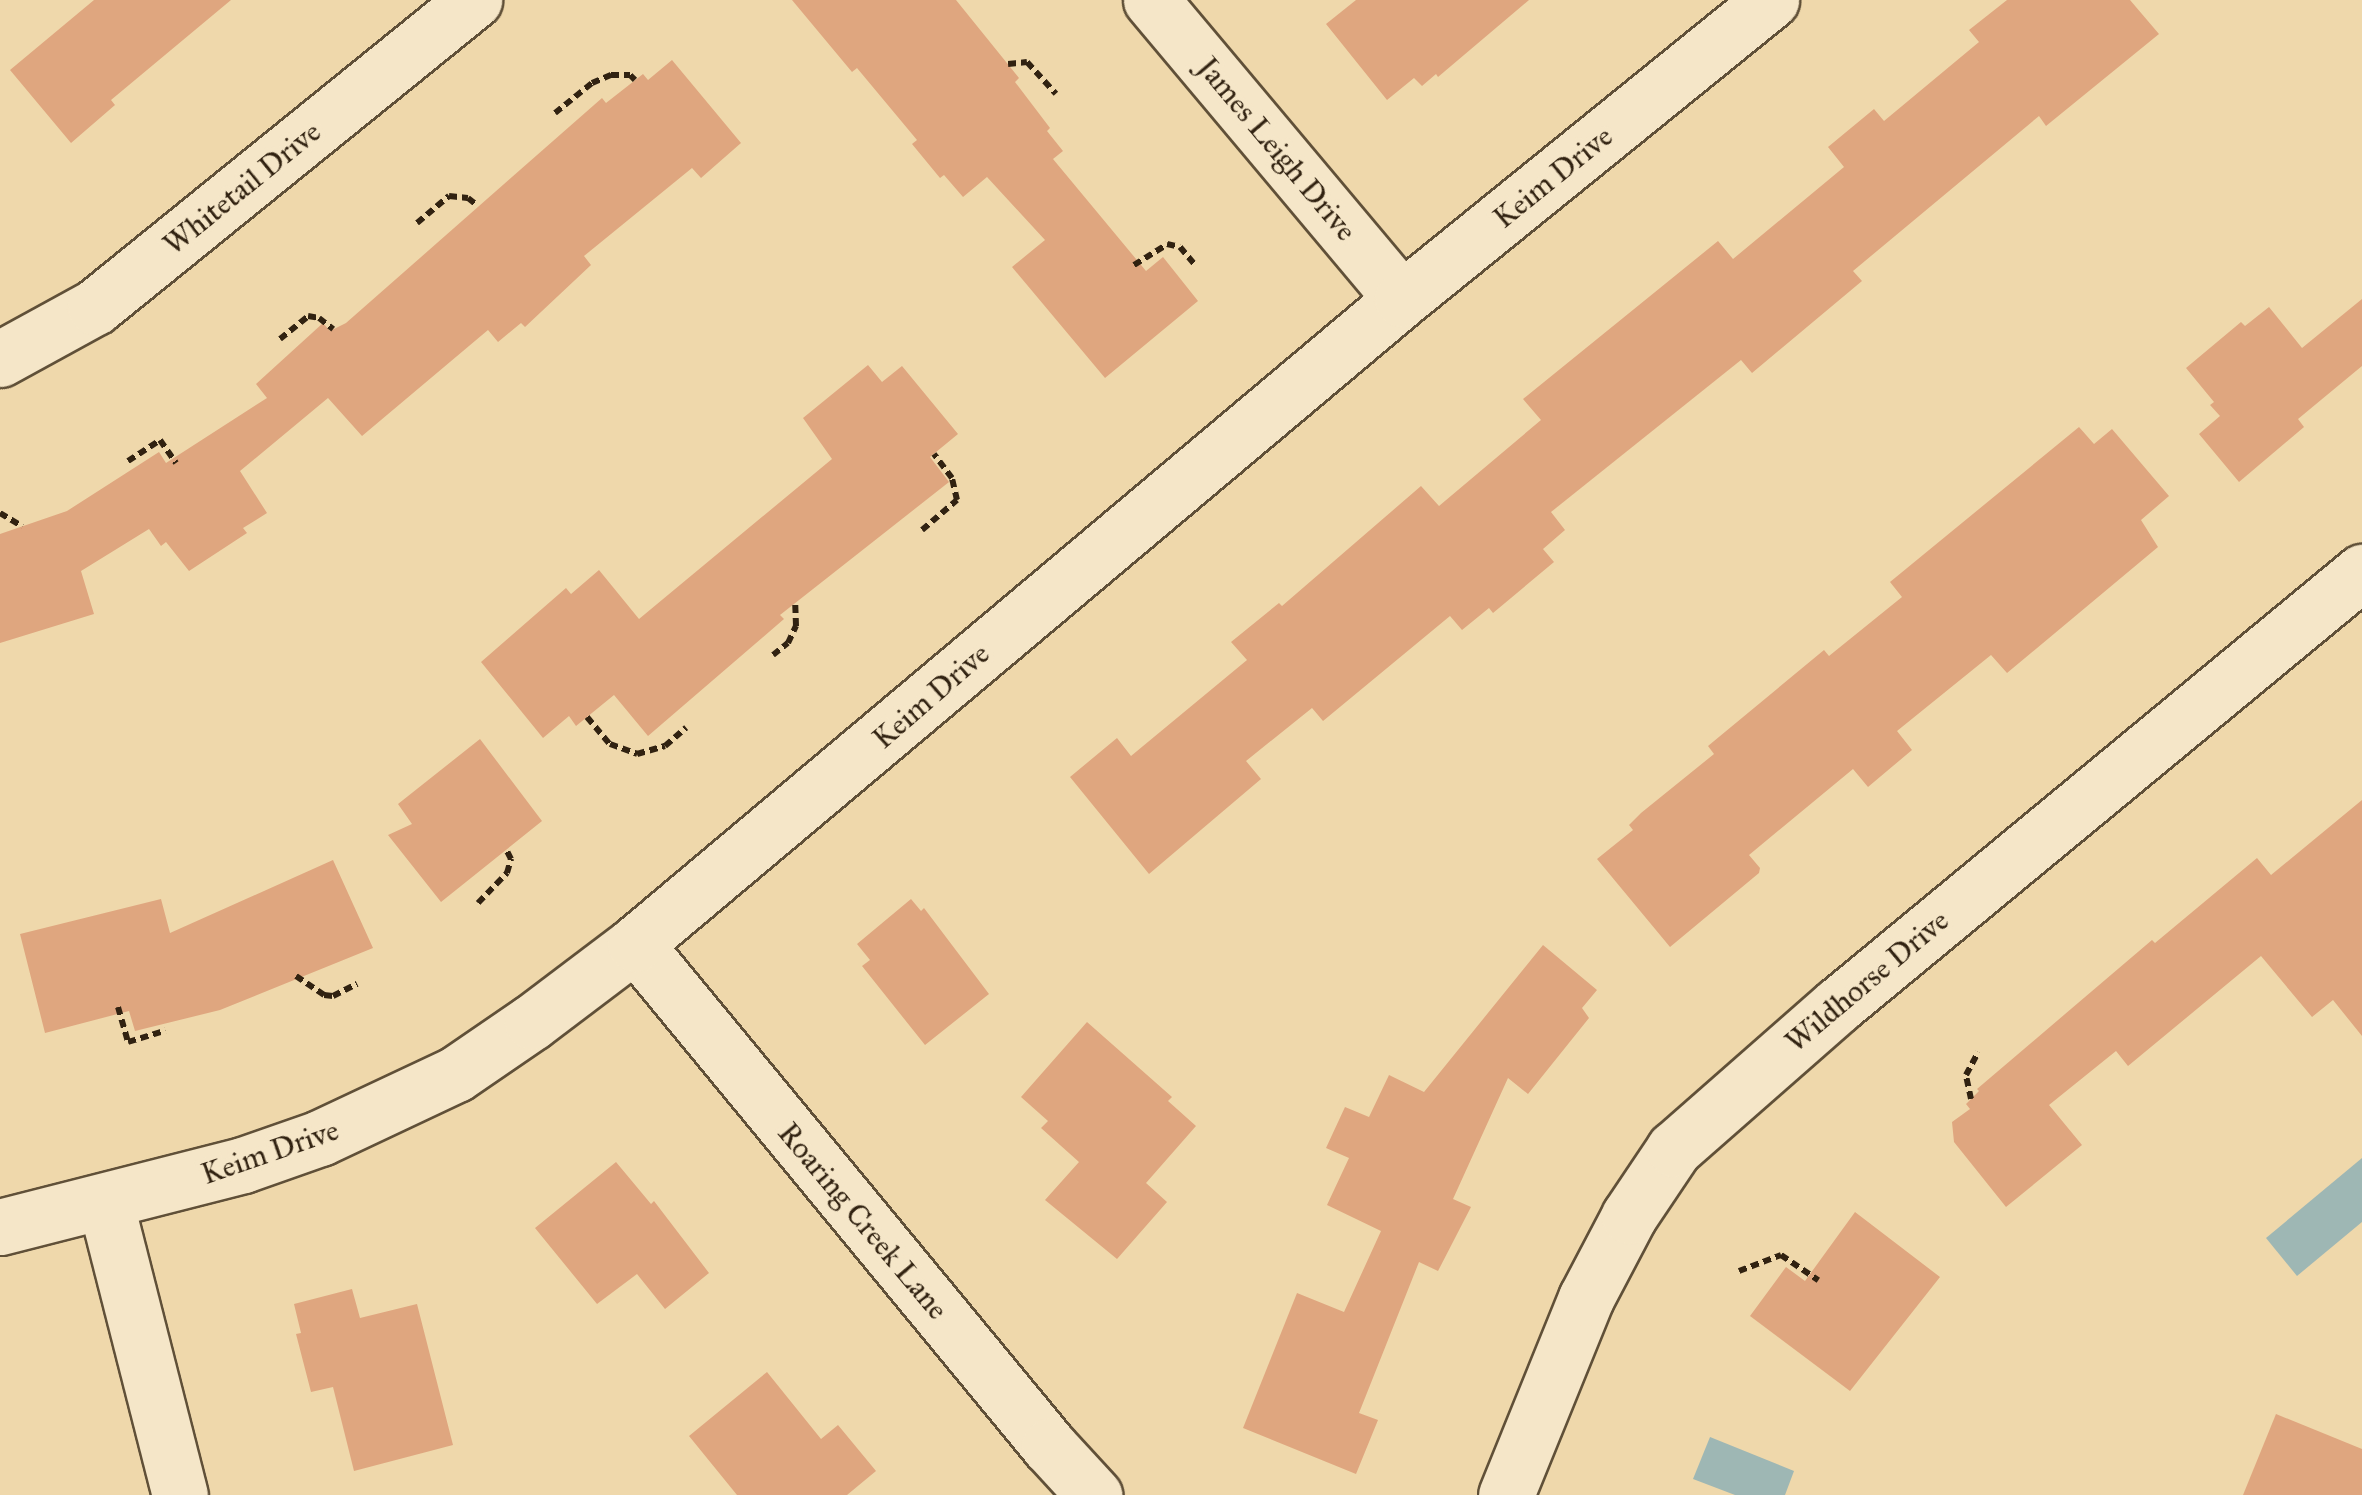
<!DOCTYPE html>
<style>
body{margin:0}
#map{position:relative;width:2362px;height:1495px;overflow:hidden;background:#efd8ab;font-family:"IM FELL Great Primer",serif}
div>[style]{position:absolute}
[style*='--x']{left:calc(var(--x)*1px);top:calc(var(--y)*1px);width:calc(var(--w)*1px);rotate:calc(var(--a)*1deg)}
.water>*{inset:0;background:#9eb7b4}
.building>*{inset:0;background:#dfa67f}
.path>*{height:6px;margin-top:-3px;transform-origin:0;background:repeating-linear-gradient(90deg,#312211 0 8px,transparent 0 13px)}
.roads{filter:drop-shadow(2px 0 #605038) drop-shadow(-2px 0 #605038) drop-shadow(0 2px #605038) drop-shadow(0 -2px #605038)}
.street>*{height:55px;margin:-27.5px;padding:0 27.5px;transform-origin:27.5px;border-radius:27.5px;background:#f5e6c8}
span{translate:-50% -50%;white-space:nowrap;text-align:center;line-height:1.15;-webkit-text-stroke:10px #f5e6c8;paint-order:stroke}
.street-label{font-size:30px;color:#312211}
</style>
<div id="map">
<div class="water">
<i style="clip-path:polygon(2362px 1158px,2362px 1222px,2297px 1276px,2266px 1238px)"></i>
<i style="clip-path:polygon(1710px 1437px,1794px 1471px,1785px 1495px,1735px 1495px,1693px 1479px)"></i>
</div>
<div class="building">
<i style="clip-path:polygon(94px 0,231px 0,111px 100px,115px 105px,71px 143px,10px 70px)"></i>
<i style="clip-path:polygon(792px 0,956px 0,1019px 78px,1015px 82px,1050px 128px,1047px 131px,1063px 151px,1053px 159px,1146px 271px,1163px 257px,1198px 301px,1105px 378px,1012px 267px,1045px 240px,987px 177px,963px 197px,944px 175px,940px 178px,912px 144px,917px 140px,857px 68px,852px 72px)"></i>
<i style="clip-path:polygon(1356px 0,1529px 0,1438px 77px,1436px 74px,1422px 86px,1414px 78px,1387px 100px,1326px 24px)"></i>
<i style="clip-path:polygon(2007px 0,2130px 0,2159px 34px,2046px 126px,2039px 116px,1853px 271px,1862px 281px,1752px 373px,1741px 360px,1551px 512px,1565px 530px,1543px 549px,1554px 562px,1493px 613px,1489px 608px,1462px 630px,1450px 616px,1323px 721px,1312px 708px,1246px 761px,1261px 779px,1149px 874px,1070px 777px,1117px 738px,1131px 756px,1247px 660px,1231px 642px,1279px 603px,1282px 606px,1421px 486px,1439px 506px,1541px 420px,1523px 399px,1718px 241px,1733px 259px,1844px 167px,1828px 147px,1874px 109px,1884px 121px,1979px 42px,1969px 30px)"></i>
<i style="clip-path:polygon(672px 60px,741px 143px,701px 178px,692px 168px,584px 256px,591px 265px,525px 327px,521px 323px,498px 342px,488px 330px,362px 436px,328px 398px,240px 471px,267px 513px,243px 528px,247px 533px,189px 571px,166px 542px,161px 546px,149px 529px,81px 571px,94px 614px,0 643px,0 534px,67px 511px,159px 452px,166px 463px,267px 398px,256px 384px,323px 323px,330px 331px,346px 323px,602px 98px,606px 103px,643px 74px,648px 80px)"></i>
<i style="clip-path:polygon(2362px 299px,2362px 366px,2298px 419px,2304px 427px,2239px 482px,2199px 434px,2220px 416px,2210px 405px,2214px 402px,2186px 368px,2241px 322px,2245px 326px,2269px 307px,2302px 348px)"></i>
<i style="clip-path:polygon(868px 365px,882px 382px,902px 366px,958px 434px,930px 457px,949px 482px,780px 615px,784px 619px,648px 736px,614px 695px,576px 726px,569px 716px,543px 738px,481px 662px,566px 588px,571px 594px,599px 570px,639px 619px,832px 459px,803px 418px)"></i>
<i style="clip-path:polygon(2079px 427px,2094px 444px,2112px 429px,2169px 496px,2141px 520px,2158px 547px,2007px 673px,1991px 655px,1897px 731px,1912px 750px,1868px 787px,1853px 769px,1749px 855px,1760px 868px,1759px 873px,1670px 947px,1597px 859px,1633px 830px,1629px 825px,1641px 813px,1714px 754px,1708px 746px,1824px 650px,1829px 656px,1902px 597px,1890px 582px)"></i>
<i style="clip-path:polygon(480px 739px,542px 821px,441px 902px,388px 835px,412px 824px,398px 804px)"></i>
<i style="clip-path:polygon(2362px 800px,2362px 1036px,2333px 1000px,2312px 1017px,2261px 956px,2128px 1066px,2116px 1051px,2049px 1105px,2082px 1145px,2006px 1207px,1954px 1142px,1952px 1122px,1970px 1109px,1966px 1104px,1979px 1091px,1977px 1089px,2152px 940px,2155px 943px,2257px 858px,2271px 875px)"></i>
<i style="clip-path:polygon(333px 860px,373px 948px,220px 1010px,135px 1031px,129px 1011px,45px 1033px,20px 934px,161px 899px,170px 933px)"></i>
<i style="clip-path:polygon(911px 899px,921px 911px,924px 908px,989px 994px,925px 1045px,862px 966px,870px 960px,857px 944px)"></i>
<i style="clip-path:polygon(1543px 945px,1597px 990px,1582px 1008px,1589px 1018px,1528px 1094px,1508px 1078px,1453px 1199px,1471px 1207px,1438px 1271px,1419px 1262px,1359px 1413px,1378px 1420px,1356px 1474px,1243px 1428px,1297px 1293px,1344px 1312px,1381px 1231px,1327px 1205px,1349px 1158px,1326px 1148px,1345px 1107px,1369px 1117px,1389px 1075px,1424px 1092px)"></i>
<i style="clip-path:polygon(1087px 1022px,1172px 1097px,1168px 1101px,1196px 1126px,1146px 1183px,1167px 1202px,1117px 1259px,1045px 1200px,1079px 1162px,1041px 1128px,1048px 1121px,1021px 1097px)"></i>
<i style="clip-path:polygon(616px 1162px,651px 1204px,654px 1201px,709px 1273px,665px 1309px,637px 1274px,597px 1304px,535px 1228px)"></i>
<i style="clip-path:polygon(1855px 1212px,1940px 1277px,1850px 1391px,1750px 1316px,1786px 1267px,1805px 1281px)"></i>
<i style="clip-path:polygon(352px 1289px,360px 1318px,417px 1304px,453px 1445px,354px 1471px,333px 1387px,311px 1392px,296px 1334px,301px 1333px,294px 1304px)"></i>
<i style="clip-path:polygon(767px 1372px,821px 1439px,838px 1425px,876px 1471px,847px 1495px,737px 1495px,689px 1436px)"></i>
<i style="clip-path:polygon(2276px 1414px,2362px 1449px,2362px 1495px,2243px 1495px)"></i>
</div>
<div class="path">
<i style="--x:1008;--y:64;--w:19;--a:-6"></i>
<i style="--x:1027;--y:62;--w:43;--a:47.8"></i>
<i style="--x:555;--y:113;--w:48;--a:-39"></i>
<i style="--x:592;--y:83;--w:21;--a:-23"></i>
<i style="--x:611;--y:75;--w:19;--a:0"></i>
<i style="--x:630;--y:75;--w:7;--a:45"></i>
<i style="--x:417;--y:223;--w:42;--a:-40.2"></i>
<i style="--x:449;--y:196;--w:19;--a:6"></i>
<i style="--x:468;--y:198;--w:11;--a:38"></i>
<i style="--x:1134;--y:265;--w:39;--a:-32"></i>
<i style="--x:1167;--y:244;--w:13;--a:13"></i>
<i style="--x:1180;--y:247;--w:25;--a:50"></i>
<i style="--x:280;--y:339;--w:36;--a:-39"></i>
<i style="--x:308;--y:316;--w:11;--a:10"></i>
<i style="--x:319;--y:318;--w:18;--a:38"></i>
<i style="--x:128;--y:461;--w:38;--a:-33"></i>
<i style="--x:160;--y:440;--w:28;--a:55"></i>
<i style="--x:0;--y:513;--w:26;--a:31"></i>
<i style="--x:922;--y:530;--w:46;--a:-40.6"></i>
<i style="--x:957;--y:500;--w:23;--a:-103"></i>
<i style="--x:952;--y:478;--w:30;--a:-127"></i>
<i style="--x:773;--y:655;--w:19;--a:-39"></i>
<i style="--x:788;--y:643;--w:19;--a:-65"></i>
<i style="--x:796;--y:626;--w:23;--a:-92"></i>
<i style="--x:587;--y:717;--w:35;--a:50"></i>
<i style="--x:610;--y:744;--w:29;--a:20"></i>
<i style="--x:637;--y:754;--w:29;--a:-16"></i>
<i style="--x:665;--y:746;--w:28;--a:-41"></i>
<i style="--x:478;--y:903;--w:42;--a:-46"></i>
<i style="--x:507;--y:873;--w:15;--a:-74"></i>
<i style="--x:511;--y:859;--w:11;--a:-117"></i>
<i style="--x:296;--y:976;--w:34;--a:34"></i>
<i style="--x:324;--y:995;--w:9;--a:6"></i>
<i style="--x:333;--y:996;--w:27;--a:-27"></i>
<i style="--x:118;--y:1007;--w:36;--a:74"></i>
<i style="--x:128;--y:1042;--w:39;--a:-17"></i>
<i style="--x:1971;--y:1099;--w:25;--a:-102"></i>
<i style="--x:1966;--y:1075;--w:26;--a:-62"></i>
<i style="--x:1739;--y:1271;--w:45;--a:-20.9"></i>
<i style="--x:1781;--y:1255;--w:45;--a:34"></i>
</div>
<div class="roads">
<div class="street">
<i style="--x:1151;--y:0;--w:390;--a:50"></i>
<i style="--x:0;--y:359;--w:108;--a:-28.7"></i>
<i style="--x:95;--y:307;--w:488;--a:-39"></i>
<i style="--x:635;--y:944;--w:651;--a:50.49"></i>
<i style="--x:1049;--y:1446;--w:67;--a:47.4"></i>
<i style="--x:105;--y:1201;--w:303;--a:75.7"></i>
<i style="--x:0;--y:1227;--w:251;--a:-14.3"></i>
<i style="--x:243;--y:1165;--w:82;--a:-19.3"></i>
<i style="--x:320;--y:1138;--w:150;--a:-25.2"></i>
<i style="--x:456;--y:1074;--w:92;--a:-34.4"></i>
<i style="--x:532;--y:1022;--w:129;--a:-37.1"></i>
<i style="--x:635;--y:944;--w:1002;--a:-40.06"></i>
<i style="--x:1402;--y:299;--w:475;--a:-39"></i>
<i style="--x:1506;--y:1495;--w:213;--a:-67.9"></i>
<i style="--x:1586;--y:1298;--w:93;--a:-62.3"></i>
<i style="--x:1629;--y:1216;--w:81;--a:-56.1"></i>
<i style="--x:1674;--y:1149;--w:218;--a:-41.3"></i>
<i style="--x:1838;--y:1005;--w:680;--a:-39.57"></i>
</div>
</div>
<div class="street-label">
<span style="left:1277px;top:149px;rotate:50deg">James Leigh Drive</span>
<span style="left:1553px;top:177px;rotate:-39deg">Keim Drive</span>
<span style="left:242px;top:188px;rotate:-39deg">Whitetail Drive</span>
<span style="left:931px;top:696px;rotate:-41deg">Keim Drive</span>
<span style="left:1867px;top:981px;rotate:-40deg">Wildhorse Drive</span>
<span style="left:270px;top:1152px;rotate:-19deg">Keim Drive</span>
<span style="left:863px;top:1221px;rotate:50deg">Roaring Creek Lane</span>
</div>
</div>
